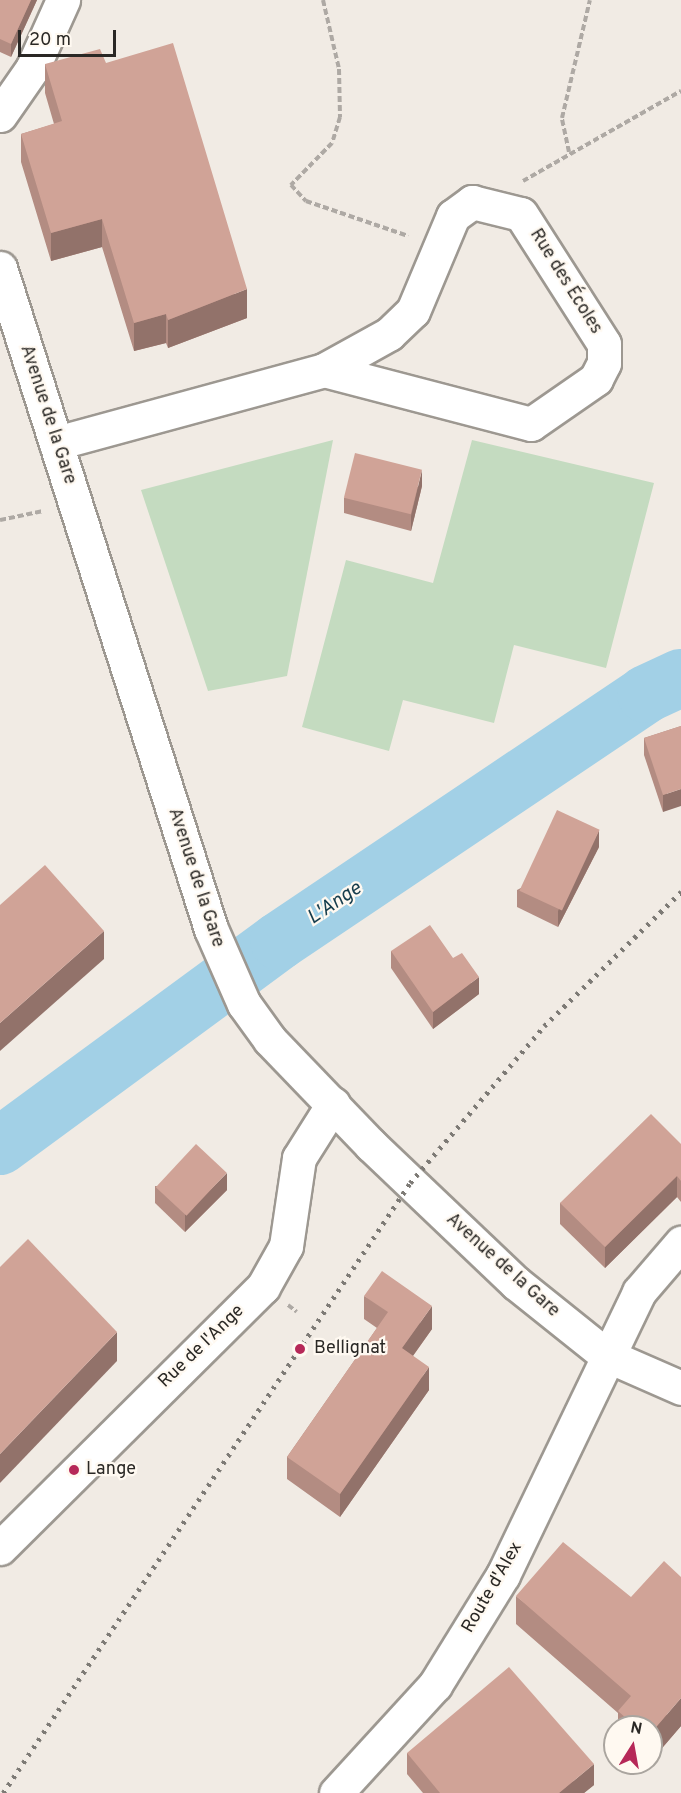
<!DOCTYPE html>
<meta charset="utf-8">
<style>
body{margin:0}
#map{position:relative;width:681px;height:1793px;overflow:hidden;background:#f1ebe4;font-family:Overpass,sans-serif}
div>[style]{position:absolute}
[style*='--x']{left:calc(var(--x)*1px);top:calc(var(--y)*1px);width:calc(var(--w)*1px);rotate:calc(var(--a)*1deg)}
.green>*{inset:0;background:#c4dbc0}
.river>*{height:58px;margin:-29px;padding:0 29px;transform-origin:29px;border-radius:29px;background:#a2d0e6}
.path>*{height:4px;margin-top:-2px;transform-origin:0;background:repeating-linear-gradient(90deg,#aea9a4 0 6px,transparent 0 9px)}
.roads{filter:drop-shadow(2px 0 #9d9891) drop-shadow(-2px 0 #9d9891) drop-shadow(0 2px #9d9891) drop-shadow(0 -2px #9d9891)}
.minor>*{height:33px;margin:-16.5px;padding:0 16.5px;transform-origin:16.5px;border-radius:16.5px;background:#fff}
.rail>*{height:4.5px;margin-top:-2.25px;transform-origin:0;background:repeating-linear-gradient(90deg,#7d7a75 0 3px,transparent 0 9px)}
.wall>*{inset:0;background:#b38c82}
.shaded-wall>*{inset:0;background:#92726a}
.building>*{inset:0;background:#d0a397;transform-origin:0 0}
.dots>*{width:16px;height:16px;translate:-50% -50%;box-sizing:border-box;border:3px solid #fff9f1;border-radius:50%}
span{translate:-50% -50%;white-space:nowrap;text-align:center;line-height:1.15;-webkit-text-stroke:4.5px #fff9f1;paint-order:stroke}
.street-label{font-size:18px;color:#2a2825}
.poi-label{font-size:18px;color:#2a2825}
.left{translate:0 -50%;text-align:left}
.water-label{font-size:20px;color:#163d4d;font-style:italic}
.north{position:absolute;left:603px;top:1715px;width:60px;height:60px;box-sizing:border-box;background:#fff9f1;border:2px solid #aaa59f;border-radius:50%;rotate:11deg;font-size:16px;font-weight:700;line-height:24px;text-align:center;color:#2a2825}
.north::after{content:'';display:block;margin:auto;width:21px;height:27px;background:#b62858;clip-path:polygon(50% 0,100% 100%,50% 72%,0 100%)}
.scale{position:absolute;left:18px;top:30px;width:98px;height:27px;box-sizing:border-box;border:3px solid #2a2825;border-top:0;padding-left:8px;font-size:18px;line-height:21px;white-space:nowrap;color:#2a2825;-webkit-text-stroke:4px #fff9f1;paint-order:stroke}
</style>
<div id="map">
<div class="green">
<i style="clip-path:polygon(333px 440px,287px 676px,208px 691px,141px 490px)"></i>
<i style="clip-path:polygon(472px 440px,654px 483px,606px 668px,514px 645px,494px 723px,403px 700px,389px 751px,302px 727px,346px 560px,433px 583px)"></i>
</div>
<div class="river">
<i style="--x:0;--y:1146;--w:346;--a:-36.3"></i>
<i style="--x:279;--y:941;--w:442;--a:-33.9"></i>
<i style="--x:646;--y:694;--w:38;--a:-25"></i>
</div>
<div class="path">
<i style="--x:323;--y:0;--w:71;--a:76.9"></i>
<i style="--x:339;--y:69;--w:48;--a:88.8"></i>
<i style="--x:340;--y:117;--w:27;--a:107"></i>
<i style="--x:332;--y:143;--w:59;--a:134.3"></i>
<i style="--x:291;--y:185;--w:22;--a:47"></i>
<i style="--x:306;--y:201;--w:108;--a:18.9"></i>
<i style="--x:569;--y:152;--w:35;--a:-102"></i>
<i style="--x:562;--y:118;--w:121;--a:-76.7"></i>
<i style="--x:523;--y:181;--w:182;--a:-29.7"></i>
<i style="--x:0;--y:520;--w:44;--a:-11.8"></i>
<i style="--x:288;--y:1305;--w:11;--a:38"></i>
</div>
<div class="roads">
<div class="minor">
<i style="--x:0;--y:115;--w:56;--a:-55.2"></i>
<i style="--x:32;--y:69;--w:76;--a:-65.8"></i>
<i style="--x:0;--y:268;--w:694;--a:72.3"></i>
<i style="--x:211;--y:929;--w:82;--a:66.3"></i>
<i style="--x:244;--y:1004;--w:44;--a:54.2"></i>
<i style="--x:270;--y:1040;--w:146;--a:46.1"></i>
<i style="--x:371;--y:1145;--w:200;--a:43.6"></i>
<i style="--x:516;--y:1283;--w:115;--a:38.7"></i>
<i style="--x:606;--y:1355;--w:82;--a:23.7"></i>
<i style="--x:56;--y:443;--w:278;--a:-15.2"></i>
<i style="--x:324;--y:370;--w:74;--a:-29"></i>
<i style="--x:389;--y:334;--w:33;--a:-44"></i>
<i style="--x:413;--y:311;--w:103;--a:-67.2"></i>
<i style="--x:453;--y:216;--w:24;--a:-36"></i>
<i style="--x:472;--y:202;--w:50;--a:13.8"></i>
<i style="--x:521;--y:214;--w:154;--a:57.4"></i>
<i style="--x:604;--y:344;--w:19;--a:90"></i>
<i style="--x:604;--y:363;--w:18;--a:117"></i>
<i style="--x:596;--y:379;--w:79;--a:145.3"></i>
<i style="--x:531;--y:424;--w:214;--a:-165.4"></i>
<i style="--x:0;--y:1548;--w:371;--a:-44.8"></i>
<i style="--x:263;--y:1287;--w:47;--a:-60.7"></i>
<i style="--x:286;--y:1246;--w:89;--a:-81.6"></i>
<i style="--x:299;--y:1158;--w:64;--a:-57.8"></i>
<i style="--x:336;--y:1793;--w:147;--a:-47.5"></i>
<i style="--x:435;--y:1685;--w:129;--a:-58.3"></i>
<i style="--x:503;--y:1575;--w:314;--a:-64.3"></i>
<i style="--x:639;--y:1292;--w:65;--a:-49.4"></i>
</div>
</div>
<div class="rail">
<i style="--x:3;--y:1793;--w:733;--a:-56.29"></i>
<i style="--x:410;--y:1183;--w:206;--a:-49.5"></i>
<i style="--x:544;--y:1026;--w:192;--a:-44.4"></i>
</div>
<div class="wall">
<i style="clip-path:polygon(0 0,37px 0,11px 57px,0 52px)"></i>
<i style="clip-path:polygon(106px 63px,247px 318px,168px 348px,166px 343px,134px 351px,102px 247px,51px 261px,21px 162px,21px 134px,54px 124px,45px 93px,45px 64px)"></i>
<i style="clip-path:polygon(422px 486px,411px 531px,344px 513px,344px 498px)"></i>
<i style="clip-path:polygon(681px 726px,663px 812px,644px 755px,644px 738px)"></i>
<i style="clip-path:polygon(599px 847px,558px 927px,517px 907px,517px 890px)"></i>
<i style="clip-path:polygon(391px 951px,453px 958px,479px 994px,433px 1029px,391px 968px)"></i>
<i style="clip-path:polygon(681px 1144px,681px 1202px,677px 1197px,605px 1268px,560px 1224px,560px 1203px)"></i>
<i style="clip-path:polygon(155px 1186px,227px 1190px,185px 1232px,155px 1203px)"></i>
<i style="clip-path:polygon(364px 1296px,432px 1329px,413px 1356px,429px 1390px,340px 1517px,287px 1479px,287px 1457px,377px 1328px,364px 1319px)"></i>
<i style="clip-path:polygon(516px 1596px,681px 1726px,651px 1761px,651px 1727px,618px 1727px,618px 1713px,516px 1624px)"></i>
<i style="clip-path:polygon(407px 1753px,594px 1785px,584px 1793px,423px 1793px,407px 1774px)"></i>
</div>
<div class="shaded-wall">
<i style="clip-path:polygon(31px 0,37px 0,11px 57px,11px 44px)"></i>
<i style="clip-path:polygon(102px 219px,102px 247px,51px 261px,51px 233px)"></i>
<i style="clip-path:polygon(247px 289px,247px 318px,168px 348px,168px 320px)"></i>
<i style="clip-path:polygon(166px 314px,166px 343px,134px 351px,134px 323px)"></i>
<i style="clip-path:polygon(422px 470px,422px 486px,411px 531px,411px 516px)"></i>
<i style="clip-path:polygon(681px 789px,681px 806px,663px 812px,663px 795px)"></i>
<i style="clip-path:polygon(599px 830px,599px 847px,558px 927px,558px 911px)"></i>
<i style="clip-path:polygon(104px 931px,104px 959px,0 1051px,0 1023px)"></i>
<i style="clip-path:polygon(479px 977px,479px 994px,433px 1029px,433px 1012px)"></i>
<i style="clip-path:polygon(227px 1173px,227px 1190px,185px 1232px,185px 1215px)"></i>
<i style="clip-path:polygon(677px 1176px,677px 1197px,605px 1268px,605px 1247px)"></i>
<i style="clip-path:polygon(432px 1306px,432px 1329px,402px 1371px,402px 1348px)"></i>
<i style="clip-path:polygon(117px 1332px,117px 1361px,0 1483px,0 1454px)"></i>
<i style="clip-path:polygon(429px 1367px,429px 1390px,340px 1517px,340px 1494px)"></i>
<i style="clip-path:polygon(681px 1698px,681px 1726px,651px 1761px,651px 1733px)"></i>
<i style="clip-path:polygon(594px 1764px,594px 1785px,584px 1793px,559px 1793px)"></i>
</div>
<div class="building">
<i style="clip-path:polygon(0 0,31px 0,11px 44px,0 39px)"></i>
<i style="clip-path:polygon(173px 43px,247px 289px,168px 320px,166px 314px,134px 323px,102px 219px,51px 233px,21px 134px,62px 121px,45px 64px,100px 49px,106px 63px)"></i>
<i style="left:355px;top:453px;width:69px;height:46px;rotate:14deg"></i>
<i style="clip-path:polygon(681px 726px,681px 789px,663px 795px,644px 738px)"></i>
<i style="left:557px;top:810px;width:47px;height:89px;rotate:25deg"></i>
<i style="clip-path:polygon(45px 865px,104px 931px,0 1023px,0 905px)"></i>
<i style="clip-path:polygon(430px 925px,453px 958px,462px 953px,479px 977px,433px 1012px,391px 951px)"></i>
<i style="clip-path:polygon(651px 1114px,681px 1144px,681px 1181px,677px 1176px,605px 1247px,560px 1203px)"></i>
<i style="left:196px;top:1144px;width:42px;height:59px;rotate:43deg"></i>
<i style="clip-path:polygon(28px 1239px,117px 1332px,0 1454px,0 1267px)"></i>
<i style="clip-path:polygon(382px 1271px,432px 1306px,402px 1348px,429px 1367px,340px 1494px,287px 1457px,388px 1312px,364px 1296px)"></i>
<i style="clip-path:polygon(563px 1542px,631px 1597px,664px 1561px,681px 1577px,681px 1698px,651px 1733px,651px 1727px,636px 1727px,618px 1711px,631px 1696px,516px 1596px)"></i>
<i style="clip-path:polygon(509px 1667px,594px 1764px,559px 1793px,440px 1793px,407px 1753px)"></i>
</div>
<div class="dots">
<i style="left:300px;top:1349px;background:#b62858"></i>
<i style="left:74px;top:1470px;background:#b62858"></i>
</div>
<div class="street-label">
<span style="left:565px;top:282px;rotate:58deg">Rue des Écoles</span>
<span style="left:47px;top:415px;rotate:72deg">Avenue de la Gare</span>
<span style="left:195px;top:878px;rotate:72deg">Avenue de la Gare</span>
<span style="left:502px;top:1266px;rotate:42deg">Avenue de la Gare</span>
<span style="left:202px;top:1347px;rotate:-44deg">Rue de l'Ange</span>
<span style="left:493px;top:1588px;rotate:-60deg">Route d'Alex</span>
</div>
<div class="poi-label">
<span class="left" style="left:314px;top:1349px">Bellignat</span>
<span class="left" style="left:86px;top:1470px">Lange</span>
</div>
<div class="water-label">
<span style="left:335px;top:904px;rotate:-34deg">L'Ange</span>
</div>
<div class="north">N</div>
<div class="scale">20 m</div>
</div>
